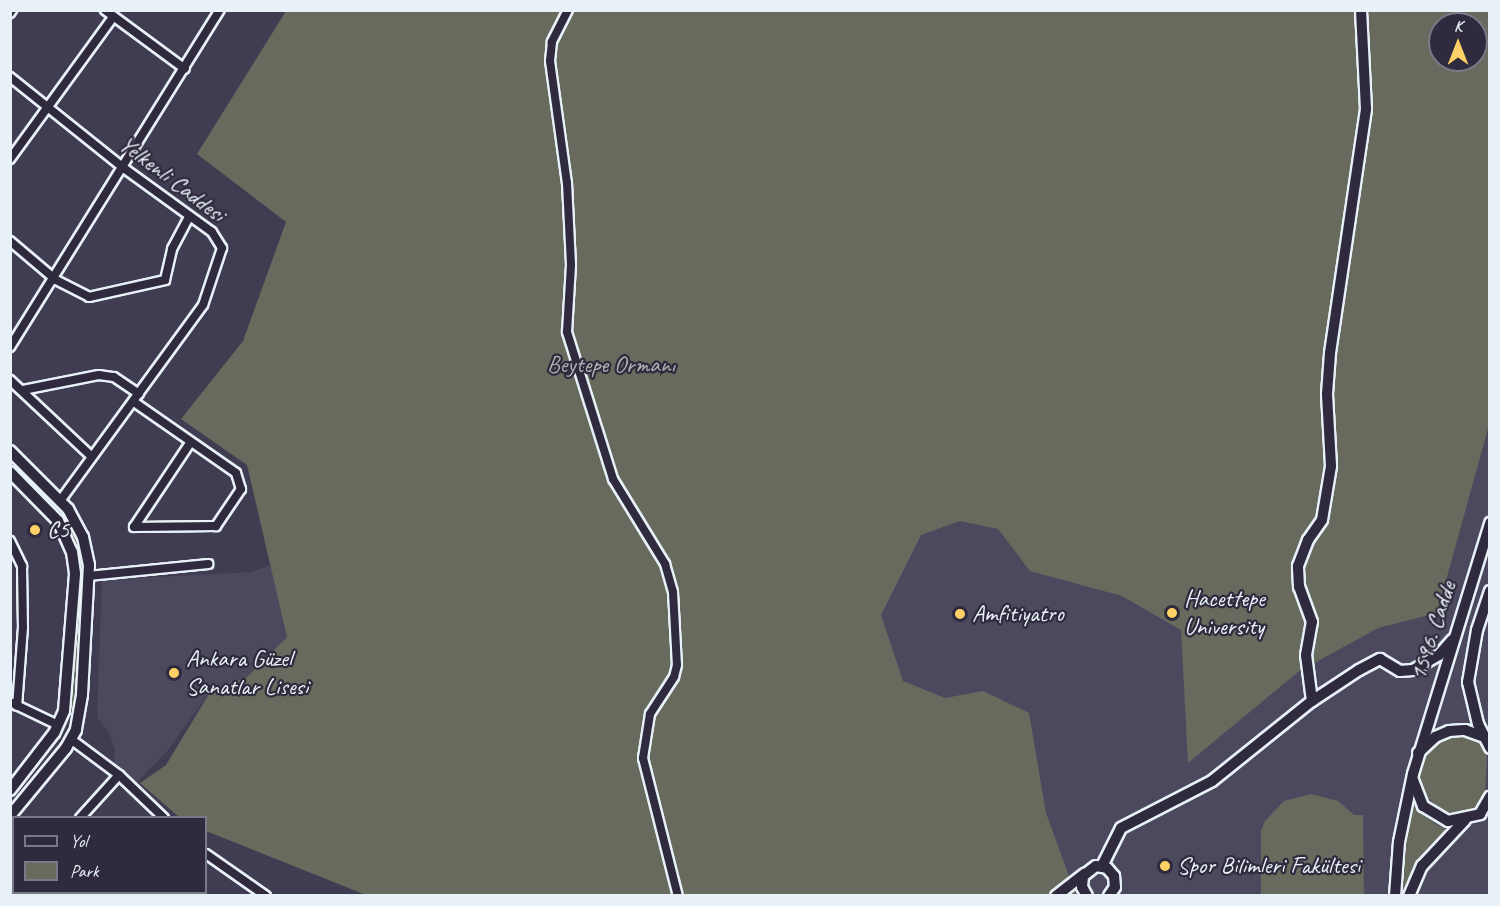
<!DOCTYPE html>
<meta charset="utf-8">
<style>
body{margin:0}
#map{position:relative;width:1500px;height:906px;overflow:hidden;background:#403c51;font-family:Caveat,sans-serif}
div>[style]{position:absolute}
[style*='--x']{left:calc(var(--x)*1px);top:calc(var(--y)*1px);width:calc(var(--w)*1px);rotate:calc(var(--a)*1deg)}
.built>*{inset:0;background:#4c495f}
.green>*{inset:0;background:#676a5c}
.roads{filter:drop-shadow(2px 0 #e8f1f8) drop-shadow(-2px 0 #e8f1f8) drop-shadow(0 2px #e8f1f8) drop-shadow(0 -2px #e8f1f8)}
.street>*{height:8px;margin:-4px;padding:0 4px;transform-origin:4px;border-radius:4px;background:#2f2a3d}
.secondary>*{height:10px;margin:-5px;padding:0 5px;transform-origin:5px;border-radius:5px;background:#2f2a3d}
.dots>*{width:16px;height:16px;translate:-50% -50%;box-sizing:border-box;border:3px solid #2f2a3d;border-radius:50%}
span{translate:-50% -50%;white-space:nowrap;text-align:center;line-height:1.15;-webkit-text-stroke:4.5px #2f2a3d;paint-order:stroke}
.street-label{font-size:24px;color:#e8f1f8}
.park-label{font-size:24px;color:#aeb4b2}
.poi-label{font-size:24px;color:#e8f1f8}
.left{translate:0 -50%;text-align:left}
.frame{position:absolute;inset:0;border:12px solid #e8f1f8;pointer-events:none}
.legend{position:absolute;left:12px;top:816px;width:195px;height:78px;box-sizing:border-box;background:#2f2a3d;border:2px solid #797a88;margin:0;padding:8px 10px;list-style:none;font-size:18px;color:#e8f1f8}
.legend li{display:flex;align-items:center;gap:12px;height:30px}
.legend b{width:30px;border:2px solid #797a88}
.north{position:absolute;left:1428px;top:12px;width:60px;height:60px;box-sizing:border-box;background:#2f2a3d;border:2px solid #797a88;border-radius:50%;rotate:0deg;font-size:16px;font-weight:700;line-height:24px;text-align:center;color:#e8f1f8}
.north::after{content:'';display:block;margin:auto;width:21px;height:27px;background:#ffd166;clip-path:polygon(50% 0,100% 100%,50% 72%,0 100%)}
</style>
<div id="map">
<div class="built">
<i style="clip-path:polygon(962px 358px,1489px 405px,1489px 895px,972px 895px,843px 674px)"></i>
<i style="clip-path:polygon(271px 565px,287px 637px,247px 677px,212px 689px,168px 750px,135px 785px,114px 765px,115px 751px,110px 734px,97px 717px,102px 580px,251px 572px)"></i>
</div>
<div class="green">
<i style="clip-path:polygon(evenodd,286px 11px,1489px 11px,1489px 425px,1437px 613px,1378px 628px,1298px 672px,1188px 763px,1181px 630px,1122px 596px,1030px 571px,998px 529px,960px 521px,921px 535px,881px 615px,903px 681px,945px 698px,983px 691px,1029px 713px,1046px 813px,1076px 895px,366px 895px,206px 831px,206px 818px,179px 817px,140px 783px,166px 765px,212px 689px,247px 677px,287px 637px,247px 465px,181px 419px,243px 341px,286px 222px,197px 154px,286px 11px,1440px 24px,1476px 24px,1476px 60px,1440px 60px,1440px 24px)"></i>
<i style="clip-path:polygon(66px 513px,85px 559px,74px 710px,70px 707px,79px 564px,60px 515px)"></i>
<i style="clip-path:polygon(1468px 735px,1481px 743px,1487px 757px,1485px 792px,1474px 810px,1446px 813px,1423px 794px,1419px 779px,1422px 761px,1432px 747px,1448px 736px)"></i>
<i style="clip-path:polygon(1311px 794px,1338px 801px,1354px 815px,1363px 815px,1364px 895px,1261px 895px,1261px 831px,1265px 821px,1284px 801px)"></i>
<i style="clip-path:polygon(1411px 801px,1428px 819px,1446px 830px,1424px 852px,1405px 895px,1401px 896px)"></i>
</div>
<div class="roads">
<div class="street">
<i style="--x:105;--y:10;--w:99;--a:36.4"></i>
<i style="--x:568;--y:10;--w:36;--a:117"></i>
<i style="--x:552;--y:42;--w:19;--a:96"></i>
<i style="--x:550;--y:61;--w:123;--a:82.1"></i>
<i style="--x:567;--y:183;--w:82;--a:87.2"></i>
<i style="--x:571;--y:265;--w:67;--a:93.4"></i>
<i style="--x:567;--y:332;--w:154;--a:72.6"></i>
<i style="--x:613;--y:479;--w:100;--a:58.5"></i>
<i style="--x:665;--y:564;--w:29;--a:74"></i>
<i style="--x:673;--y:592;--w:73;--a:86.9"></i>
<i style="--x:677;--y:665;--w:12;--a:104"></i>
<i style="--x:674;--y:677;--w:44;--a:123"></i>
<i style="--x:650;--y:714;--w:45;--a:99"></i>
<i style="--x:643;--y:758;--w:142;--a:75.8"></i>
<i style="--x:10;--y:13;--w:4;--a:-56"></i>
<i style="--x:10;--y:77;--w:147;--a:38.7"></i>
<i style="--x:125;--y:169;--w:107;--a:35.9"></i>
<i style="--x:212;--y:232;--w:19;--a:58"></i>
<i style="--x:222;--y:248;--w:60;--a:108.4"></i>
<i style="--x:203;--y:305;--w:241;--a:126.1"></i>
<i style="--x:10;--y:159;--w:175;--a:-54"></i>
<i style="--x:10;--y:241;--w:60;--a:40.3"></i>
<i style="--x:56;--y:280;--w:37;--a:27"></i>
<i style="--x:89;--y:297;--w:78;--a:-12.6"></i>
<i style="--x:165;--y:280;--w:32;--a:-77"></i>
<i style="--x:172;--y:249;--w:36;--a:-62"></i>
<i style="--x:10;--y:347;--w:397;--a:-58.1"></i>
<i style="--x:10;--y:380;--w:112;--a:43.2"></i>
<i style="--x:23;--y:390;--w:77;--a:-11.2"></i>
<i style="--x:99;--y:375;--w:15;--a:8"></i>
<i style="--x:114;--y:377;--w:30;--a:34"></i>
<i style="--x:134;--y:402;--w:124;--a:34.8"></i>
<i style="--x:236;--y:473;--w:17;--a:73"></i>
<i style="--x:241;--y:489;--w:45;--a:124"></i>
<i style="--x:216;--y:526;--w:82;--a:179.3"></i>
<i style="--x:134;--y:527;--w:101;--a:-56.3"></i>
<i style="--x:10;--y:541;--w:28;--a:64"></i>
<i style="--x:22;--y:566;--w:61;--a:89.1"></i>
<i style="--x:23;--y:627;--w:79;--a:94.3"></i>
<i style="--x:88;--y:576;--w:121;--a:-5.7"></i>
<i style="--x:10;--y:702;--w:53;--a:25.6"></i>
<i style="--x:72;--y:740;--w:59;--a:36.7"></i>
<i style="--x:119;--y:775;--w:62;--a:43.7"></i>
<i style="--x:80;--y:818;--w:58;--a:-47.8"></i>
<i style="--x:206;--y:854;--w:73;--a:35"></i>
<i style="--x:158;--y:896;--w:4;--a:-63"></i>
</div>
<div class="secondary">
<i style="--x:10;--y:451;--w:82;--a:45"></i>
<i style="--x:68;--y:509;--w:32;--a:62"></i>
<i style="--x:83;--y:537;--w:29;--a:78"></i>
<i style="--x:89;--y:565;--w:130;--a:93.1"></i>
<i style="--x:82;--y:695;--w:36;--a:100"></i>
<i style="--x:76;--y:730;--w:21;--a:119"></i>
<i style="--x:66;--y:748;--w:88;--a:129.5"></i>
<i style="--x:10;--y:472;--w:69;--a:45.6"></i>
<i style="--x:58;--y:521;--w:34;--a:66"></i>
<i style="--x:72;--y:552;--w:22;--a:82"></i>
<i style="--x:75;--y:574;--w:137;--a:94.6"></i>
<i style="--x:64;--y:711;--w:24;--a:114"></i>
<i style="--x:54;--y:733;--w:72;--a:127.7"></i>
<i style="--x:1490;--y:591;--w:41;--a:108.4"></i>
<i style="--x:1477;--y:630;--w:53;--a:99.8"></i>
<i style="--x:1468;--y:682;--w:43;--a:76.6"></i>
<i style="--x:1478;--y:724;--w:27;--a:63"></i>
<i style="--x:1312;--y:701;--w:46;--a:-97.4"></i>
<i style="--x:1306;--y:655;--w:34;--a:-80"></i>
<i style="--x:1312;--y:622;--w:37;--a:-110"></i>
<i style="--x:1299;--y:587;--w:21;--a:-93"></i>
<i style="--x:1298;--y:566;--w:28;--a:-69"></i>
<i style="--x:1308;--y:540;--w:24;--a:-55"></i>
<i style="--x:1322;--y:520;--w:55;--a:-80.5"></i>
<i style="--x:1331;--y:466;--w:72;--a:-93.2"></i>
<i style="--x:1327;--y:394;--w:41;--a:-85.8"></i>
<i style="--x:1330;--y:353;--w:247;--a:-81.6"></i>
<i style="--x:1366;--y:109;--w:99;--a:-92.9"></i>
<i style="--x:1418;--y:753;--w:23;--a:-43"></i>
<i style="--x:1435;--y:737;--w:15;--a:-23"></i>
<i style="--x:1449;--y:731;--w:16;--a:-4"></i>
<i style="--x:1465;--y:730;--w:20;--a:20"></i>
<i style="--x:1413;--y:780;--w:28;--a:69"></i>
<i style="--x:1423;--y:806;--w:29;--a:31"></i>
<i style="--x:1448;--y:821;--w:33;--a:-12"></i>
<i style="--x:1480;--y:814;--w:20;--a:-60"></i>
<i style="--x:1102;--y:866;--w:42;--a:-63.4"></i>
<i style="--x:1121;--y:828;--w:102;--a:-27.3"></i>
<i style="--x:1212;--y:781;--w:128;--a:-38.7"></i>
<i style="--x:1312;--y:701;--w:56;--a:-33.4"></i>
<i style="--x:1359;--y:670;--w:24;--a:-28"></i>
<i style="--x:1380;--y:659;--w:23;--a:31"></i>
<i style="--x:1400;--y:671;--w:13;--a:-4"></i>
<i style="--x:1413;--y:670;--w:30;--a:-30"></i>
<i style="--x:1439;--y:655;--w:20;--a:-49"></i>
<i style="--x:1056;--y:896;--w:36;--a:-38"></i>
<i style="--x:1087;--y:896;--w:10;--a:-119"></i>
<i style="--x:1082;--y:887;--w:11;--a:-85"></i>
<i style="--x:1083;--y:876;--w:16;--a:-38"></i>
<i style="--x:1096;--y:866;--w:11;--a:10"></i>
<i style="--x:1107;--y:868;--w:11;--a:49"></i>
<i style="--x:1114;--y:876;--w:11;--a:85"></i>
<i style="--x:1115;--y:887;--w:11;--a:124"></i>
<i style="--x:1395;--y:896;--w:54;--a:-85.8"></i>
<i style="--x:1399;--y:842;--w:69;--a:-78.4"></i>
<i style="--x:1413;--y:774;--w:263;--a:-72.9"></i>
<i style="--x:1409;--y:896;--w:33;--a:-67"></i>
<i style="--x:1422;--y:866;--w:63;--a:-46.9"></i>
</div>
</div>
<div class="dots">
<i style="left:35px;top:530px;background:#ffd166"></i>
<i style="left:1172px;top:613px;background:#ffd166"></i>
<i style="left:960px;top:614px;background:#ffd166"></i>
<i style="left:174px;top:673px;background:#ffd166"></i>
<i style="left:1165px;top:866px;background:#ffd166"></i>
</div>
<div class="street-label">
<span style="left:172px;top:179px;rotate:37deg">Yelkenli Caddesi</span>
<span style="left:1433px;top:631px;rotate:-72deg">1596. Cadde</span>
</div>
<div class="park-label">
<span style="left:611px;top:365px">Beytepe Ormanı</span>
</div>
<div class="poi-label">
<span class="left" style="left:47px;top:530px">C5</span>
<span class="left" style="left:1184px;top:613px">Hacettepe<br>University</span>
<span class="left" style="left:972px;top:614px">Amfitiyatro</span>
<span class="left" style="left:186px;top:673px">Ankara Güzel<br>Sanatlar Lisesi</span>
<span class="left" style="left:1177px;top:866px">Spor Bilimleri Fakültesi</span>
</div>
<div class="frame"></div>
<ul class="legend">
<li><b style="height:8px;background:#2f2a3d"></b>Yol</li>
<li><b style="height:16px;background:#676a5c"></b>Park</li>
</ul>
<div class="north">K</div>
</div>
